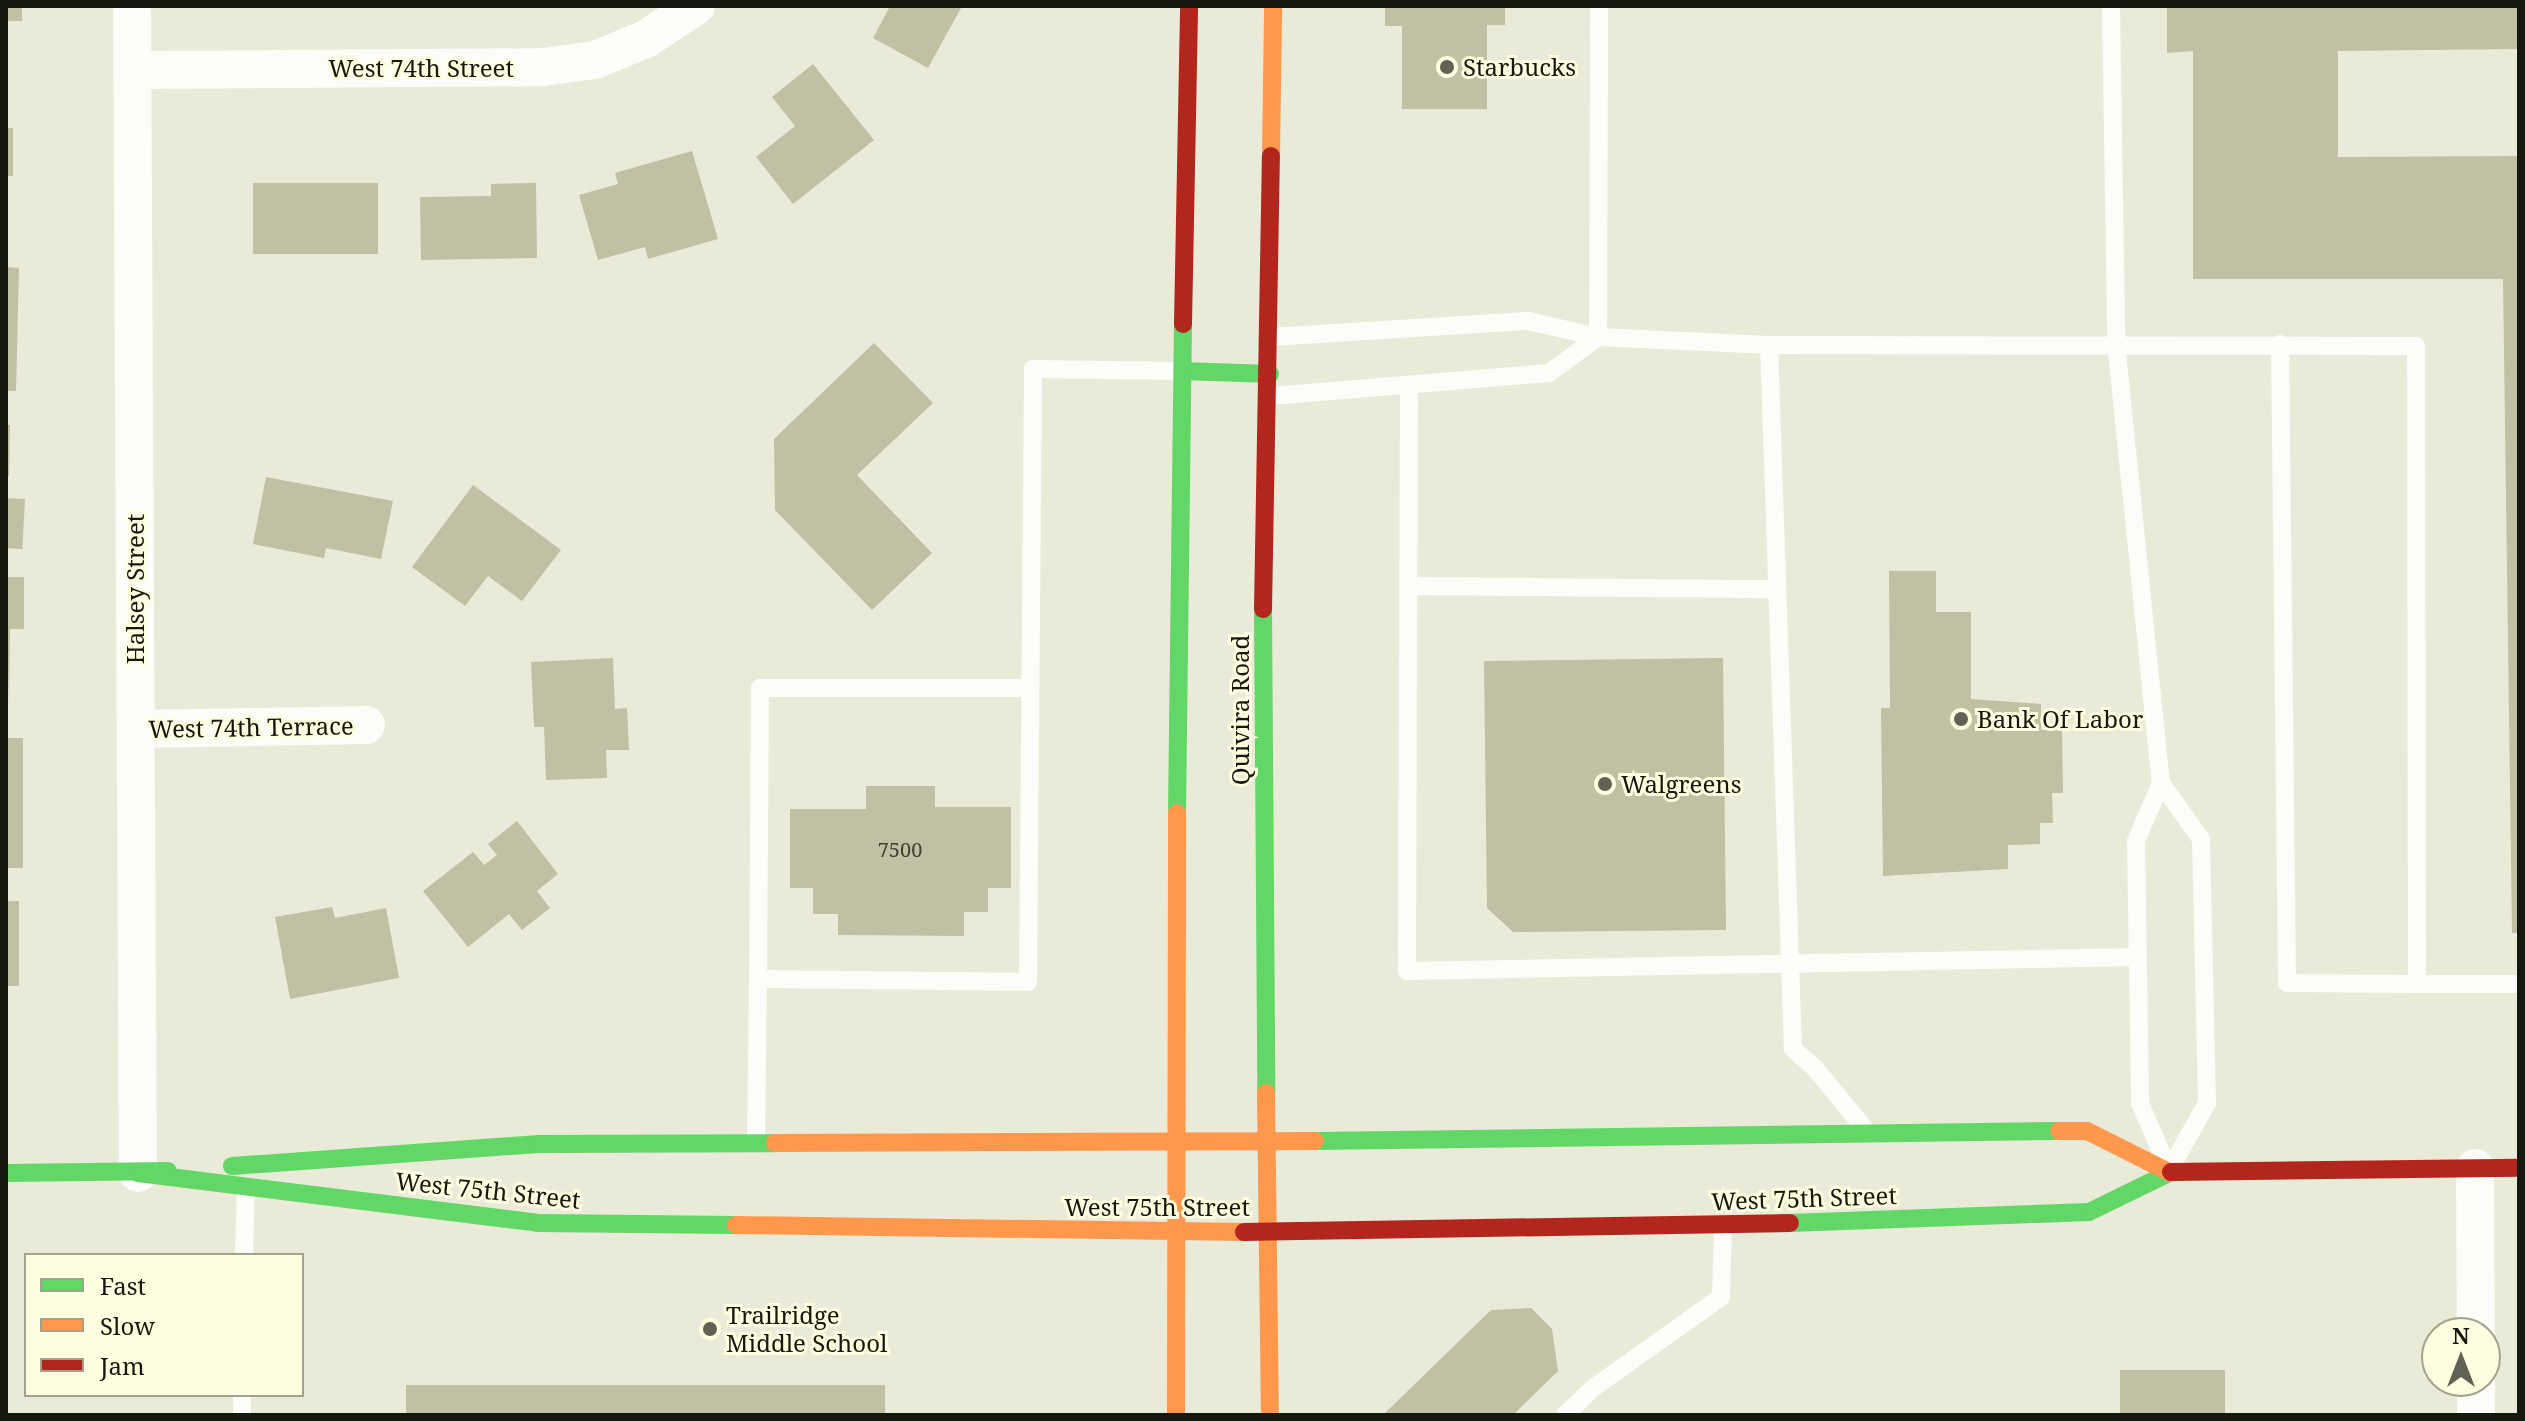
<!DOCTYPE html>
<style>
body{margin:0}
#map{position:relative;width:2525px;height:1421px;overflow:hidden;background:#eaead9;font-family:"Noto Serif",serif}
div>[style]{position:absolute}
[style*='--x']{left:calc(var(--x)*1px);top:calc(var(--y)*1px);width:calc(var(--w)*1px);rotate:calc(var(--a)*1deg)}
.building>*{inset:0;background:#c0c0a4;transform-origin:0 0}
.lane>*{height:18px;margin:-9px;padding:0 9px;transform-origin:9px;border-radius:9px;background:#fcfcf9}
.street>*{height:38px;margin:-19px;padding:0 19px;transform-origin:19px;border-radius:19px;background:#fcfcf9}
.fast>*{height:18px;margin:-9px;padding:0 9px;transform-origin:9px;border-radius:9px;background:#63d668}
.slow>*{height:18px;margin:-9px;padding:0 9px;transform-origin:9px;border-radius:9px;background:#ff974d}
.jam>*{height:18px;margin:-9px;padding:0 9px;transform-origin:9px;border-radius:9px;background:#b3261e}
.dots>*{width:22px;height:22px;translate:-50% -50%;box-sizing:border-box;border:4px solid #fdfedf;border-radius:50%}
span{translate:-50% -50%;white-space:nowrap;text-align:center;line-height:1.15;-webkit-text-stroke:6px #fdfedf;paint-order:stroke}
.number-label{font-size:20px;color:#414133}
.number-label span{-webkit-text-stroke-width:0}
.poi-label{font-size:24px;color:#17170d}
.left{translate:0 -50%;text-align:left}
.street-label{font-size:24px;color:#17170d}
.frame{position:absolute;inset:0;border:8px solid #17170d;pointer-events:none}
.legend{position:absolute;left:24px;top:1253px;width:280px;height:144px;box-sizing:border-box;background:#fdfedf;border:2px solid #a1a28b;margin:0;padding:10px 14px;list-style:none;font-size:24px;color:#17170d}
.legend li{display:flex;align-items:center;gap:16px;height:40px}
.legend b{width:40px;border:2px solid #a1a28b}
.north{position:absolute;left:2421px;top:1317px;width:80px;height:80px;box-sizing:border-box;background:#fdfedf;border:2px solid #a1a28b;border-radius:50%;rotate:0deg;font-size:22px;font-weight:700;line-height:32px;text-align:center;color:#17170d}
.north::after{content:'';display:block;margin:auto;width:28px;height:36px;background:#616154;clip-path:polygon(50% 0,100% 100%,50% 72%,0 100%)}
</style>
<div id="map">
<div class="building">
<i style="left:6px;top:6px;width:16px;height:15px"></i>
<i style="clip-path:polygon(890px 6px,962px 6px,928px 68px,873px 38px)"></i>
<i style="clip-path:polygon(1385px 6px,1505px 6px,1505px 25px,1487px 25px,1487px 109px,1402px 109px,1402px 26px,1385px 26px)"></i>
<i style="clip-path:polygon(2167px 6px,2519px 6px,2519px 49px,2338px 51px,2338px 157px,2519px 156px,2519px 933px,2512px 933px,2503px 279px,2193px 279px,2193px 51px,2167px 53px)"></i>
<i style="clip-path:polygon(813px 64px,874px 140px,793px 204px,756px 157px,795px 126px,772px 97px)"></i>
<i style="left:6px;top:128px;width:7px;height:48px"></i>
<i style="clip-path:polygon(692px 151px,718px 239px,648px 259px,645px 247px,598px 260px,579px 195px,618px 184px,615px 173px)"></i>
<i style="left:378px;top:183px;width:71px;height:125px;rotate:90deg"></i>
<i style="clip-path:polygon(536px 183px,537px 258px,421px 260px,420px 197px,491px 196px,491px 184px)"></i>
<i style="clip-path:polygon(6px 267px,19px 268px,16px 391px,6px 391px)"></i>
<i style="clip-path:polygon(874px 343px,933px 403px,857px 475px,932px 553px,872px 610px,775px 510px,774px 439px)"></i>
<i style="clip-path:polygon(6px 425px,10px 425px,9px 476px,6px 476px)"></i>
<i style="clip-path:polygon(266px 477px,393px 501px,381px 559px,326px 548px,324px 558px,253px 544px)"></i>
<i style="clip-path:polygon(473px 485px,561px 550px,522px 601px,488px 576px,465px 606px,412px 567px)"></i>
<i style="left:6px;top:498px;width:19px;height:50px;rotate:3deg"></i>
<i style="clip-path:polygon(1889px 571px,1936px 571px,1936px 612px,1971px 612px,1971px 699px,2041px 704px,2041px 730px,2062px 730px,2063px 793px,2052px 793px,2053px 823px,2040px 823px,2040px 844px,2008px 845px,2008px 869px,1883px 876px,1881px 708px,1890px 708px)"></i>
<i style="clip-path:polygon(6px 577px,24px 577px,24px 629px,10px 629px,9px 707px)"></i>
<i style="clip-path:polygon(613px 658px,615px 709px,627px 708px,629px 750px,606px 750px,607px 778px,546px 780px,544px 727px,534px 727px,531px 662px)"></i>
<i style="clip-path:polygon(1723px 658px,1726px 930px,1513px 932px,1487px 908px,1484px 661px)"></i>
<i style="left:6px;top:738px;width:17px;height:130px"></i>
<i style="clip-path:polygon(866px 786px,935px 786px,935px 807px,1011px 807px,1011px 888px,988px 888px,988px 912px,964px 912px,964px 936px,838px 935px,838px 914px,813px 914px,813px 888px,790px 888px,790px 809px,866px 809px)"></i>
<i style="clip-path:polygon(517px 821px,558px 874px,537px 891px,550px 908px,522px 930px,509px 914px,468px 947px,423px 891px,473px 852px,484px 865px,497px 855px,488px 844px)"></i>
<i style="left:6px;top:901px;width:13px;height:85px"></i>
<i style="clip-path:polygon(332px 907px,335px 918px,386px 908px,399px 978px,290px 999px,275px 917px)"></i>
<i style="clip-path:polygon(1531px 1308px,1552px 1329px,1558px 1371px,1513px 1415px,1383px 1415px,1491px 1310px)"></i>
<i style="left:2120px;top:1370px;width:105px;height:45px"></i>
<i style="left:406px;top:1385px;width:479px;height:30px"></i>
</div>
<div class="lane">
<i style="--x:2111;--y:6;--w:336;--a:89.1"></i>
<i style="--x:2116;--y:342;--w:443;--a:84.2"></i>
<i style="--x:2161;--y:783;--w:69;--a:54.5"></i>
<i style="--x:2201;--y:839;--w:264;--a:88.7"></i>
<i style="--x:2207;--y:1103;--w:76;--a:119.3"></i>
<i style="--x:1271;--y:337;--w:257;--a:-3.6"></i>
<i style="--x:1528;--y:321;--w:72;--a:12.9"></i>
<i style="--x:1598;--y:337;--w:171;--a:2.7"></i>
<i style="--x:1769;--y:345;--w:647;--a:0.09"></i>
<i style="--x:2416;--y:346;--w:638;--a:89.91"></i>
<i style="--x:2417;--y:984;--w:102;--a:0"></i>
<i style="--x:1598;--y:337;--w:331;--a:-89.8"></i>
<i style="--x:2280;--y:344;--w:639;--a:89.37"></i>
<i style="--x:2287;--y:983;--w:130;--a:0.4"></i>
<i style="--x:1769;--y:345;--w:704;--a:88.05"></i>
<i style="--x:1793;--y:1049;--w:28;--a:41"></i>
<i style="--x:1814;--y:1067;--w:80;--a:50.6"></i>
<i style="--x:1409;--y:388;--w:583;--a:90.2"></i>
<i style="--x:1407;--y:971;--w:731;--a:-1.1"></i>
<i style="--x:1270;--y:396;--w:280;--a:-4.7"></i>
<i style="--x:1549;--y:373;--w:61;--a:-36.3"></i>
<i style="--x:1409;--y:586;--w:368;--a:0.5"></i>
<i style="--x:2161;--y:783;--w:63;--a:113.3"></i>
<i style="--x:2136;--y:841;--w:262;--a:89.1"></i>
<i style="--x:2140;--y:1103;--w:63;--a:66.7"></i>
<i style="--x:758;--y:979;--w:291;--a:-89.6"></i>
<i style="--x:760;--y:688;--w:270;--a:0"></i>
<i style="--x:756;--y:1143;--w:164;--a:-89.3"></i>
<i style="--x:758;--y:979;--w:270;--a:0.6"></i>
<i style="--x:1028;--y:982;--w:613;--a:-89.53"></i>
<i style="--x:1033;--y:369;--w:150;--a:0.8"></i>
<i style="--x:244;--y:1255;--w:68;--a:-88.3"></i>
<i style="--x:242;--y:1415;--w:20;--a:-90"></i>
<i style="--x:1565;--y:1415;--w:39;--a:-44"></i>
<i style="--x:1593;--y:1388;--w:157;--a:-35.4"></i>
<i style="--x:1721;--y:1297;--w:72;--a:-88.4"></i>
</div>
<div class="street">
<i style="--x:132;--y:6;--w:1167;--a:89.71"></i>
<i style="--x:133;--y:70;--w:410;--a:-0.4"></i>
<i style="--x:543;--y:67;--w:52;--a:-7.7"></i>
<i style="--x:595;--y:60;--w:55;--a:-22.4"></i>
<i style="--x:646;--y:39;--w:60;--a:-33.4"></i>
<i style="--x:136;--y:729;--w:230;--a:-1"></i>
<i style="--x:2475;--y:1168;--w:165;--a:89.7"></i>
<i style="--x:2476;--y:1381;--w:34;--a:90"></i>
</div>
<div class="fast">
<i style="--x:1183;--y:371;--w:87;--a:2"></i>
<i style="--x:1263;--y:609;--w:484;--a:89.6"></i>
<i style="--x:1177;--y:813;--w:489;--a:-89.3"></i>
<i style="--x:1315;--y:1141;--w:744;--a:-0.77"></i>
<i style="--x:232;--y:1166;--w:307;--a:-4.1"></i>
<i style="--x:538;--y:1144;--w:237;--a:-0.2"></i>
<i style="--x:6;--y:1173;--w:162;--a:-0.7"></i>
<i style="--x:138;--y:1173;--w:402;--a:7.1"></i>
<i style="--x:537;--y:1223;--w:199;--a:0.6"></i>
<i style="--x:1790;--y:1223;--w:299;--a:-2.1"></i>
<i style="--x:2089;--y:1212;--w:91;--a:-26"></i>
</div>
<div class="slow">
<i style="--x:1271;--y:156;--w:150;--a:-89.2"></i>
<i style="--x:1266;--y:1093;--w:322;--a:89.3"></i>
<i style="--x:2059;--y:1131;--w:28;--a:0"></i>
<i style="--x:2087;--y:1131;--w:92;--a:26.6"></i>
<i style="--x:775;--y:1143;--w:540;--a:-0.21"></i>
<i style="--x:736;--y:1225;--w:508;--a:0.79"></i>
<i style="--x:1176;--y:1415;--w:602;--a:-89.9"></i>
</div>
<div class="jam">
<i style="--x:1183;--y:324;--w:318;--a:-88.9"></i>
<i style="--x:1263;--y:609;--w:453;--a:-89"></i>
<i style="--x:2171;--y:1172;--w:348;--a:-0.7"></i>
<i style="--x:1244;--y:1232;--w:546;--a:-0.94"></i>
</div>
<div class="dots">
<i style="left:1447px;top:67px;background:#616154"></i>
<i style="left:1961px;top:719px;background:#616154"></i>
<i style="left:1605px;top:784px;background:#616154"></i>
<i style="left:710px;top:1329px;background:#616154"></i>
</div>
<div class="number-label">
<span style="left:900px;top:849px">7500</span>
</div>
<div class="poi-label">
<span class="left" style="left:1463px;top:67px">Starbucks</span>
<span class="left" style="left:1977px;top:719px">Bank Of Labor</span>
<span class="left" style="left:1621px;top:784px">Walgreens</span>
<span class="left" style="left:726px;top:1329px">Trailridge<br>Middle School</span>
</div>
<div class="street-label">
<span style="left:421px;top:68px">West 74th Street</span>
<span style="left:135px;top:589px;rotate:-90deg">Halsey Street</span>
<span style="left:1240px;top:710px;rotate:-90deg">Quivira Road</span>
<span style="left:251px;top:727px;rotate:-1deg">West 74th Terrace</span>
<span style="left:488px;top:1190px;rotate:6deg">West 75th Street</span>
<span style="left:1804px;top:1198px;rotate:-2deg">West 75th Street</span>
<span style="left:1157px;top:1207px">West 75th Street</span>
</div>
<div class="frame"></div>
<ul class="legend">
<li><b style="height:10px;background:#63d668"></b>Fast</li>
<li><b style="height:10px;background:#ff974d"></b>Slow</li>
<li><b style="height:10px;background:#b3261e"></b>Jam</li>
</ul>
<div class="north">N</div>
</div>
